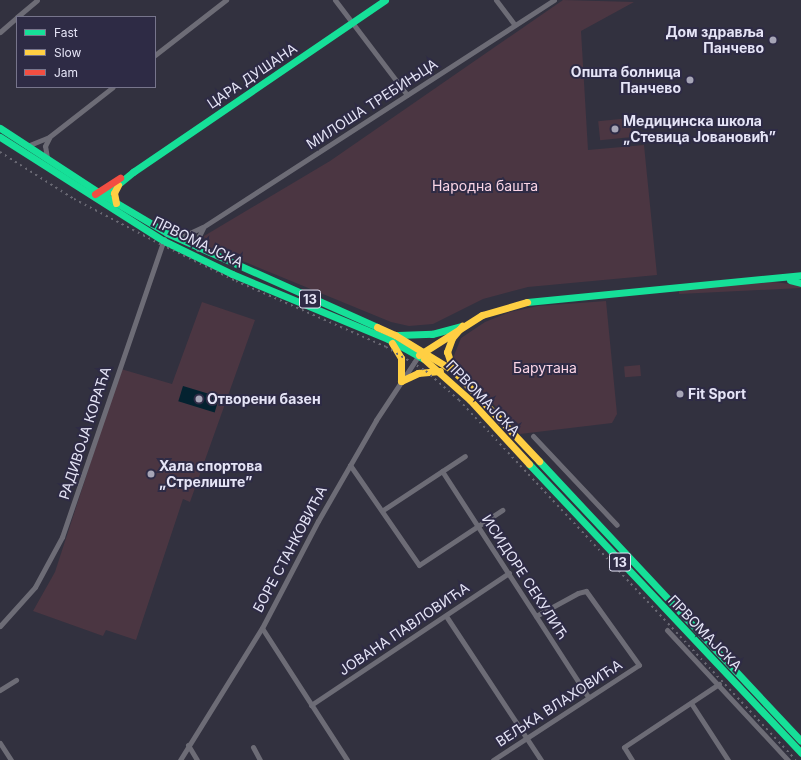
<!DOCTYPE html>
<html>
<head>
<meta charset="utf-8">
<style>
	body { margin:0 }
	#map { position:relative; width:801px; height:760px; overflow:hidden; background:#32313f; font-family:Inter,sans-serif }
	div>[style] { position:absolute }
	.green>* { inset:0; background:#4b3642; transform-origin:0 0 }
	.water>* { inset:0; background:#042230; transform-origin:0 0 }
	.street>* { height:5px; margin:-2.5px; padding:0 2.5px; transform-origin:2.5px; border-radius:2.5px; background:#6d6c76 }
	.fast>* { height:7px; margin:-3.5px; padding:0 3.5px; transform-origin:3.5px; border-radius:3.5px; background:#16e098 }
	.slow>* { height:7px; margin:-3.5px; padding:0 3.5px; transform-origin:3.5px; border-radius:3.5px; background:#ffcf43 }
	.jam>* { height:7px; margin:-3.5px; padding:0 3.5px; transform-origin:3.5px; border-radius:3.5px; background:#f24e42 }
	.rail>* { height:1.5px; margin-top:-0.75px; transform-origin:0; background:repeating-linear-gradient(90deg,#696873 0 2px,transparent 0 6px) }
	.dots>* { width:11px; height:11px; translate:-50% -50%; box-sizing:border-box; border:2px solid #2e2b45; border-radius:50% }
	span { translate:-50% -50%; white-space:nowrap; text-align:center; line-height:1.15; -webkit-text-stroke:4px #2e2b45; paint-order:stroke }
	.shield-label span { padding:1px 3px; background:#2e2b45; border:1px solid; border-radius:3px; -webkit-text-stroke-width:0 }
	.shield-label { font-size:13px; color:#e5e4f6; font-weight:700 }
	.poi-label { font-size:14px; color:#e5e4f6; font-weight:700 }
	.right { translate:-100% -50%; text-align:right }
	.left { translate:0 -50%; text-align:left }
	.street-label { font-size:14px; color:#e5e4f6 }
	.park-label { font-size:14px; color:#fbd5e6 }
	.legend { position:absolute; left:16px; top:16px; width:140px; height:72px; box-sizing:border-box; background:#2e2b45; border:1px solid #77758c; margin:0; padding:5px 7px; list-style:none; font-size:12px; color:#e5e4f6 }
	.legend li { display:flex; align-items:center; gap:8px; height:20px }
	.legend b { width:20px; border:1px solid #77758c }
</style>
</head>
<body>
<div id="map">
	<div class="green">
		<i style="clip-path:polygon(563px 0,634px 2px,581px 31px,588px 150px,644px 145px,657px 275px,528px 287px,483px 299px,433px 324px,409px 326px,391px 322px,206px 246px,204px 236px,330px 161px)"></i>
		<i style="left:630px;top:118px;width:19px;height:32px;rotate:84deg"></i>
		<i style="clip-path:polygon(772px 282px,801px 285px,801px 288px,679px 294px,679px 291px,712px 286px)"></i>
		<i style="clip-path:polygon(606px 301px,617px 414px,612px 423px,520px 434px,453px 358px,461px 338px,485px 322px,510px 312px,538px 306px)"></i>
		<i style="clip-path:polygon(202px 302px,255px 320px,190px 502px,183px 499px,136px 640px,106px 630px,103px 636px,33px 611px,55px 572px,121px 369px,172px 384px)"></i>
		<i style="left:640px;top:365px;width:11px;height:16px;rotate:85deg"></i>
	</div>
	<div class="water">
		<i style="left:183px;top:386px;width:38px;height:16px;rotate:17deg"></i>
	</div>
	<div class="street">
		<i style="left:335px;top:0;width:119px;rotate:52.8deg"></i>
		<i style="left:496px;top:0;width:31px;rotate:53deg"></i>
		<i style="left:17px;top:17px;width:26px;rotate:-40deg"></i>
		<i style="left:0;top:32px;width:23px;rotate:-41deg"></i>
		<i style="left:155px;top:55px;width:90px;rotate:-37.8deg"></i>
		<i style="left:27px;top:146px;width:24px;rotate:-22deg"></i>
		<i style="left:49px;top:137px;width:81px;rotate:-38deg"></i>
		<i style="left:47px;top:158px;width:12px;rotate:-99deg"></i>
		<i style="left:45px;top:146px;width:9px;rotate:-63deg"></i>
		<i style="left:179px;top:238px;width:26px;rotate:-25deg"></i>
		<i style="left:203px;top:227px;width:418px;rotate:-32.9deg"></i>
		<i style="left:198px;top:249px;width:13px;rotate:-86deg"></i>
		<i style="left:199px;top:236px;width:9px;rotate:-63deg"></i>
		<i style="left:533px;top:436px;width:122px;rotate:46.7deg"></i>
		<i style="left:350px;top:465px;width:121px;rotate:55.4deg"></i>
		<i style="left:419px;top:565px;width:100px;rotate:-33.5deg"></i>
		<i style="left:442px;top:471px;width:269px;rotate:57.1deg"></i>
		<i style="left:383px;top:510px;width:98px;rotate:-33.4deg"></i>
		<i style="left:446px;top:616px;width:173px;rotate:56.6deg"></i>
		<i style="left:0;top:626px;width:52px;rotate:-48.1deg"></i>
		<i style="left:35px;top:587px;width:57px;rotate:-61.6deg"></i>
		<i style="left:62px;top:537px;width:315px;rotate:-71.1deg"></i>
		<i style="left:262px;top:628px;width:157px;rotate:57.2deg"></i>
		<i style="left:667px;top:630px;width:178px;rotate:47.1deg"></i>
		<i style="left:0;top:690px;width:19px;rotate:-32deg"></i>
		<i style="left:691px;top:703px;width:68px;rotate:57deg"></i>
		<i style="left:311px;top:705px;width:238px;rotate:-33.7deg"></i>
		<i style="left:0;top:743px;width:20px;rotate:57deg"></i>
		<i style="left:188px;top:745px;width:17px;rotate:59deg"></i>
		<i style="left:253px;top:747px;width:15px;rotate:62deg"></i>
		<i style="left:180px;top:760px;width:155px;rotate:-58.2deg"></i>
		<i style="left:262px;top:628px;width:121px;rotate:-62.4deg"></i>
		<i style="left:318px;top:521px;width:116px;rotate:-60.1deg"></i>
		<i style="left:376px;top:420px;width:78px;rotate:-56.5deg"></i>
		<i style="left:493px;top:760px;width:174px;rotate:-33.1deg"></i>
		<i style="left:639px;top:665px;width:91px;rotate:-125.6deg"></i>
		<i style="left:586px;top:591px;width:8px;rotate:166deg"></i>
		<i style="left:578px;top:593px;width:48px;rotate:151.3deg"></i>
		<i style="left:632px;top:760px;width:15px;rotate:-122deg"></i>
		<i style="left:624px;top:747px;width:114px;rotate:-33.6deg"></i>
	</div>
	<div class="fast">
		<i style="left:0;top:128px;width:117px;rotate:33.1deg"></i>
		<i style="left:98px;top:192px;width:80px;rotate:30.7deg"></i>
		<i style="left:167px;top:233px;width:230px;rotate:24.1deg"></i>
		<i style="left:0;top:137px;width:194px;rotate:32.4deg"></i>
		<i style="left:164px;top:241px;width:76px;rotate:25.9deg"></i>
		<i style="left:232px;top:274px;width:169px;rotate:22.6deg"></i>
		<i style="left:388px;top:339px;width:41px;rotate:29.1deg"></i>
		<i style="left:100px;top:199px;width:43px;rotate:-39.3deg"></i>
		<i style="left:133px;top:172px;width:305px;rotate:-34.3deg"></i>
		<i style="left:790px;top:280px;width:11px;rotate:15deg"></i>
		<i style="left:527px;top:302px;width:275px;rotate:-5.6deg"></i>
		<i style="left:398px;top:335px;width:34px;rotate:-2deg"></i>
		<i style="left:432px;top:334px;width:31px;rotate:-15deg"></i>
		<i style="left:539px;top:461px;width:383px;rotate:46.9deg"></i>
		<i style="left:529px;top:464px;width:397px;rotate:46.7deg"></i>
	</div>
	<div class="slow">
		<i style="left:116px;top:203px;width:10px;rotate:-101deg"></i>
		<i style="left:114px;top:193px;width:9px;rotate:-63deg"></i>
		<i style="left:377px;top:327px;width:20px;rotate:24deg"></i>
		<i style="left:395px;top:335px;width:69px;rotate:31.4deg"></i>
		<i style="left:454px;top:371px;width:124px;rotate:46.6deg"></i>
		<i style="left:392px;top:343px;width:17px;rotate:59deg"></i>
		<i style="left:401px;top:358px;width:23px;rotate:90deg"></i>
		<i style="left:401px;top:381px;width:19px;rotate:-25deg"></i>
		<i style="left:418px;top:373px;width:22px;rotate:-5deg"></i>
		<i style="left:419px;top:355px;width:75px;rotate:-32.4deg"></i>
		<i style="left:482px;top:315px;width:47px;rotate:-16.1deg"></i>
		<i style="left:424px;top:359px;width:62px;rotate:41.7deg"></i>
		<i style="left:470px;top:400px;width:87px;rotate:47.3deg"></i>
		<i style="left:453px;top:370px;width:19px;rotate:-108deg"></i>
		<i style="left:447px;top:352px;width:15px;rotate:-70deg"></i>
		<i style="left:452px;top:338px;width:16px;rotate:-50deg"></i>
	</div>
	<div class="jam">
		<i style="left:95px;top:194px;width:30px;rotate:-33deg"></i>
	</div>
	<div class="rail">
		<i style="left:0;top:152px;width:88px;rotate:32.4deg"></i>
		<i style="left:74px;top:199px;width:99px;rotate:27.6deg"></i>
		<i style="left:162px;top:245px;width:82px;rotate:25.9deg"></i>
		<i style="left:236px;top:281px;width:164px;rotate:23.7deg"></i>
		<i style="left:386px;top:347px;width:47px;rotate:31deg"></i>
		<i style="left:426px;top:371px;width:44px;rotate:41.3deg"></i>
		<i style="left:459px;top:400px;width:493px;rotate:46.9deg"></i>
	</div>
	<div class="dots">
		<i style="left:773px;top:40px;background:#a6a5b6"></i>
		<i style="left:690px;top:80px;background:#a6a5b6"></i>
		<i style="left:615px;top:129px;background:#a6a5b6"></i>
		<i style="left:680px;top:394px;background:#a6a5b6"></i>
		<i style="left:199px;top:399px;background:#a6a5b6"></i>
		<i style="left:151px;top:474px;background:#a6a5b6"></i>
	</div>
	<div class="shield-label">
		<span style="left:310px;top:299px">13</span>
		<span style="left:620px;top:562px">13</span>
	</div>
	<div class="poi-label">
		<span class="right" style="left:764px;top:40px">Дом здравља<br>Панчево</span>
		<span class="right" style="left:681px;top:80px">Општа болница<br>Панчево</span>
		<span class="left" style="left:623px;top:129px">Медицинска школа<br>„Стевица Јовановић”</span>
		<span class="left" style="left:688px;top:394px">Fit Sport</span>
		<span class="left" style="left:207px;top:399px">Отворени базен</span>
		<span class="left" style="left:159px;top:474px">Хала спортова<br>„Стрелиште”</span>
	</div>
	<div class="street-label">
		<span style="left:252px;top:76px;rotate:-34deg">ЦАРА ДУШАНА</span>
		<span style="left:372px;top:104px;rotate:-33deg">МИЛОША ТРЕБИЊЦА</span>
		<span style="left:198px;top:242px;rotate:26deg">ПРВОМАЈСКА</span>
		<span style="left:483px;top:398px;rotate:46deg">ПРВОМАЈСКА</span>
		<span style="left:85px;top:433px;rotate:-72deg">РАДИВОЈА КОРАЋА</span>
		<span style="left:290px;top:549px;rotate:-62deg">БОРЕ СТАНКОВИЋА</span>
		<span style="left:525px;top:577px;rotate:57deg">ИСИДОРЕ СЕКУЛИЋ</span>
		<span style="left:404px;top:629px;rotate:-34deg">ЈОВАНА ПАВЛОВИЋА</span>
		<span style="left:705px;top:633px;rotate:46deg">ПРВОМАЈСКА</span>
		<span style="left:559px;top:703px;rotate:-33deg">ВЕЉКА ВЛАХОВИЋА</span>
	</div>
	<div class="park-label">
		<span style="left:485px;top:186px">Народна башта</span>
		<span style="left:545px;top:368px">Барутана</span>
	</div>
	<ul class="legend">
	<li><b style="height:5px;background:#16e098"></b>Fast</li>
	<li><b style="height:5px;background:#ffcf43"></b>Slow</li>
	<li><b style="height:5px;background:#f24e42"></b>Jam</li>
	</ul>
</div>
</body>
</html>
